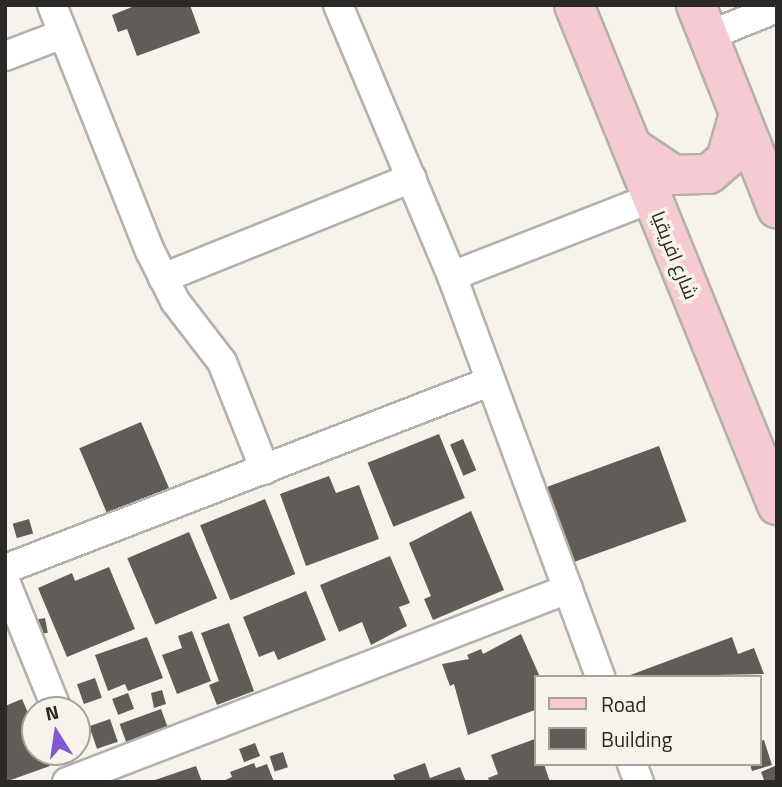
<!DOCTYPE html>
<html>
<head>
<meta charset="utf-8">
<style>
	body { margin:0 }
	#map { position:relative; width:782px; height:787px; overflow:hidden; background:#f7f2eb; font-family:"Titillium Web",Cairo,sans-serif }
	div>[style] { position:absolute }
	.building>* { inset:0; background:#625c58; transform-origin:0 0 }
	.roads { filter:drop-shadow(2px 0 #b4b0aa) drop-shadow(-2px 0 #b4b0aa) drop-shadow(0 2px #b4b0aa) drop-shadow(0 -2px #b4b0aa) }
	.street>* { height:28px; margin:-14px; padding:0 14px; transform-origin:14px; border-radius:14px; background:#fff }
	.secondary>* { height:38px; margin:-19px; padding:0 19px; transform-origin:19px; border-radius:19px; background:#f5cad3 }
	span { translate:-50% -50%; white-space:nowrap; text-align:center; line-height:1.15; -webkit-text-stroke:7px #f7f2eb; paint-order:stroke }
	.street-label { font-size:19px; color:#2a2926 }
	.frame { position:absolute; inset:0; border:7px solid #2a2926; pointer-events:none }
	.legend { position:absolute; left:534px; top:675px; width:228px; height:91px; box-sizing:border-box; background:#f7f2eb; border:2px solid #a5a29c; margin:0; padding:9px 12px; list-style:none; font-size:21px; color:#2a2926 }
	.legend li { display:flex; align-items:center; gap:14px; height:35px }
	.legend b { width:35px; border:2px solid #a5a29c }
	.north { position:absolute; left:21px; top:696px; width:70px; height:70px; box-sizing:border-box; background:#f7f2eb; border:2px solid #a5a29c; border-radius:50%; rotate:348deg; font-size:19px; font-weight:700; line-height:28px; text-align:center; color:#2a2926 }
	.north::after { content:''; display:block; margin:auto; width:24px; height:32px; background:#8358d1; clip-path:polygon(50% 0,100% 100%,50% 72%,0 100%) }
</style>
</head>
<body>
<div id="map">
	<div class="building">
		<i style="clip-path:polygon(137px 5px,190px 5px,200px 33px,137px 56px,127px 29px,118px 32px,112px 15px)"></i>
		<i style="left:141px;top:422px;width:79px;height:67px;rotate:67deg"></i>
		<i style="left:439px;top:434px;width:69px;height:77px;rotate:68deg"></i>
		<i style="left:463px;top:439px;width:34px;height:14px;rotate:67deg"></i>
		<i style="left:659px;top:446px;width:80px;height:121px;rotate:70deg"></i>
		<i style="clip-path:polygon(329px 476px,336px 493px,359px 485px,379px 539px,306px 566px,280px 494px)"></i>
		<i style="left:265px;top:499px;width:81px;height:70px;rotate:68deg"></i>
		<i style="clip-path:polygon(471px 511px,504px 590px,433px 620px,424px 599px,431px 596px,409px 543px)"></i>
		<i style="left:29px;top:519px;width:15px;height:17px;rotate:74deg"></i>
		<i style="left:189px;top:532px;width:72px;height:67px;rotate:67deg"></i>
		<i style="clip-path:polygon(390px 556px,410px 603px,399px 607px,407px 626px,371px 645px,362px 622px,339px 632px,320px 585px)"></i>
		<i style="clip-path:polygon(109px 567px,135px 629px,67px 657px,38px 588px,72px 573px,75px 581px)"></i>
		<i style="clip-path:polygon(306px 591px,326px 640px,278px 660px,274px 651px,259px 657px,243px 617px)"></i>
		<i style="left:45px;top:618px;width:15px;height:11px;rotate:79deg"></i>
		<i style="clip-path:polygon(229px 623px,254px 691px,217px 705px,209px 685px,219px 681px,201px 633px)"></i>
		<i style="clip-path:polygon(192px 631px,211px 681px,177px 694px,162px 655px,182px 648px,178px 636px)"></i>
		<i style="clip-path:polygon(521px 634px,540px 677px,535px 677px,535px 710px,468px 735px,454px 684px,450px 686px,442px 664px,469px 659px,467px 655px,481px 649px,483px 654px)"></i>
		<i style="clip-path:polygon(147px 637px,163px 678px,128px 691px,125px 684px,108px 691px,95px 655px)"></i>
		<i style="clip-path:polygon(732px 637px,738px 654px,754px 648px,764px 674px,625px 677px)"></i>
		<i style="left:95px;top:678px;width:21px;height:19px;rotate:71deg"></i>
		<i style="clip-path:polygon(162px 690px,166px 704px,154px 708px,151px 693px)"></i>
		<i style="left:128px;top:693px;width:17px;height:17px;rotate:69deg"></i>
		<i style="clip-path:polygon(22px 699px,35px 729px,35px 752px,44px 752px,50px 766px,5px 782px,5px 706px)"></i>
		<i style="left:161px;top:709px;width:23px;height:44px;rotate:70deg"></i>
		<i style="left:110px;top:719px;width:24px;height:22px;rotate:71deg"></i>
		<i style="clip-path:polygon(535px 739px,535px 764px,544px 764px,550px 782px,490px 782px,488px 778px,498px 774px,491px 755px)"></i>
		<i style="clip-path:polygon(764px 740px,772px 765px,752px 771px,750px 764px,759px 764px,759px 741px)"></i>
		<i style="left:255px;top:743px;width:14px;height:17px;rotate:69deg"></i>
		<i style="left:283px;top:752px;width:16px;height:14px;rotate:72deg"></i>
		<i style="clip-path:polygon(254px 763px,256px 768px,267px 764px,274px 782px,221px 782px,232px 777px,230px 772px)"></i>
		<i style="clip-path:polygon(425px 763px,430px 778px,460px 767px,466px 782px,396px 782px,393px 775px)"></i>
		<i style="clip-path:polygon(777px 765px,777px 782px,759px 782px,764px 780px,761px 772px)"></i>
		<i style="clip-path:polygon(196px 766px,202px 782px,152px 782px,152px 781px)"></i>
	</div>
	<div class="roads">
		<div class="street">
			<i style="left:52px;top:5px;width:265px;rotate:68.3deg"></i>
			<i style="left:150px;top:251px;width:56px;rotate:63.4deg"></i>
			<i style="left:175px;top:301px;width:77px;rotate:52.4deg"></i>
			<i style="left:222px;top:362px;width:116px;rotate:68.3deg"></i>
			<i style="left:338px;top:5px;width:294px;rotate:67.2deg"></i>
			<i style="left:452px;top:276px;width:427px;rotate:69.7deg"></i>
			<i style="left:708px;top:36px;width:74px;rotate:-22.1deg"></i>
			<i style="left:5px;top:56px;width:62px;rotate:-20.8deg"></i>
			<i style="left:452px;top:276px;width:215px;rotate:-21.3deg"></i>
			<i style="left:163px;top:278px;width:268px;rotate:-21.9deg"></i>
			<i style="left:5px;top:569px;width:519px;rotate:-21.12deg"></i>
			<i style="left:5px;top:581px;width:139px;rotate:68deg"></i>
			<i style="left:632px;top:764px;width:19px;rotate:69deg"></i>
			<i style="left:67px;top:782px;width:537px;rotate:-21.07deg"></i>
		</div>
		<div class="secondary">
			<i style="left:574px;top:5px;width:540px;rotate:67.9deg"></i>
			<i style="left:696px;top:5px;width:219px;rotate:68.3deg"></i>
			<i style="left:632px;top:147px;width:50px;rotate:33.7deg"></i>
			<i style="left:674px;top:175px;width:35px;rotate:-2deg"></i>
			<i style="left:709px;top:174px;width:23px;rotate:-41deg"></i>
			<i style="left:726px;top:159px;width:47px;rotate:-73.9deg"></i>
		</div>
	</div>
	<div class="street-label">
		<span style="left:675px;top:255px;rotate:68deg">شارع افريقيا</span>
	</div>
	<div class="frame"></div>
	<ul class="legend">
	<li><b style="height:9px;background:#f5cad3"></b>Road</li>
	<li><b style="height:19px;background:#625c58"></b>Building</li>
	</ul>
	<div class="north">N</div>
</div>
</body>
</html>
